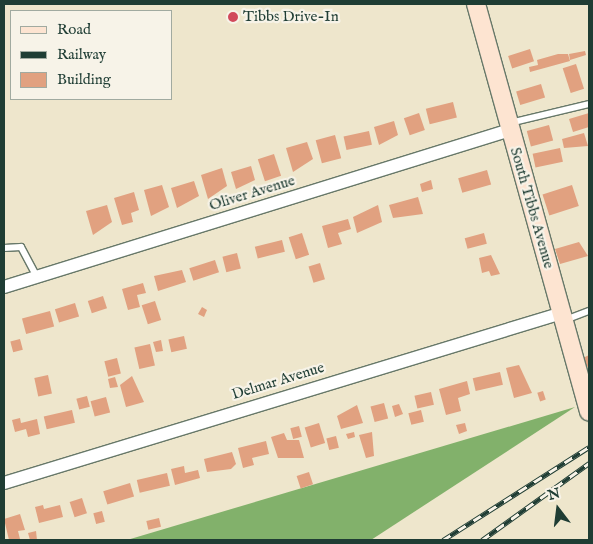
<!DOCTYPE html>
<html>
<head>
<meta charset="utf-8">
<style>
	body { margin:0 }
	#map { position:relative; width:593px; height:544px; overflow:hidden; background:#eee6cc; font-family:"IM FELL English",serif }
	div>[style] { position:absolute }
	.forest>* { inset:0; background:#82b16b }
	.building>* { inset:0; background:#e1a180; transform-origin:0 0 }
	.roads { filter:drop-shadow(1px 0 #677869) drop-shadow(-1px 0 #677869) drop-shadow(0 1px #677869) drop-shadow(0 -1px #677869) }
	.lane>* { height:6px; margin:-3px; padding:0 3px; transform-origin:3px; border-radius:3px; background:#fff }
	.street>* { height:12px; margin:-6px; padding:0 6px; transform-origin:6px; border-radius:6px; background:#fff }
	.secondary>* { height:18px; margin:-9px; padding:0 9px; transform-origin:9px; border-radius:9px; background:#fde4d1 }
	.rail>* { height:5px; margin-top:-2.5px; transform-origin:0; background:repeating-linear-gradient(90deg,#f7f3e8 0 9px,#1f3d34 0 18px); box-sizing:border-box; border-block:1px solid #1f3d34 }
	.dots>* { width:14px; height:14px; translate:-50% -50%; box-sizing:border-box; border:2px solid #f7f3e8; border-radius:50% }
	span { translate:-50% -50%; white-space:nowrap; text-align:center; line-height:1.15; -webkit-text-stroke:4.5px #f7f3e8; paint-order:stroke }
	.poi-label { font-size:15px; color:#1f3d34 }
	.left { translate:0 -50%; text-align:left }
	.street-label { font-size:15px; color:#1f3d34 }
	.frame { position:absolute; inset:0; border:5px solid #1f3d34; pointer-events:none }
	.legend { position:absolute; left:10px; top:10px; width:162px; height:90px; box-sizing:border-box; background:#f7f3e8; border:1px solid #a1aaa0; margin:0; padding:6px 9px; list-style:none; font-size:15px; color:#1f3d34 }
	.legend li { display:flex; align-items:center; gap:10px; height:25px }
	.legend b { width:25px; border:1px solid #a1aaa0 }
	.north { position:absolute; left:533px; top:484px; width:50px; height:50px; -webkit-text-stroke:4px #f7f3e8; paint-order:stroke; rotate:345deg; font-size:14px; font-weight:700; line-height:20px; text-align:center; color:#1f3d34 }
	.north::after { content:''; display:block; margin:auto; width:18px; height:22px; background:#1f3d34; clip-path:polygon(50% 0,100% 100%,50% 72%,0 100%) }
</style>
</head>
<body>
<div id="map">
	<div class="forest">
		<i style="clip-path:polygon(575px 407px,371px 540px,127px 540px)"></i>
	</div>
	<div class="building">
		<i style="left:530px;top:49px;width:13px;height:23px;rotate:72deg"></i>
		<i style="clip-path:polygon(585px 51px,586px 55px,570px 60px,569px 54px)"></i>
		<i style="clip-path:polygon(558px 54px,568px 54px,570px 61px,530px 72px,529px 67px,538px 65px,537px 60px)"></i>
		<i style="left:576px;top:64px;width:26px;height:14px;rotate:72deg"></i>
		<i style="left:541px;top:84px;width:14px;height:26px;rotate:73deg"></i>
		<i style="left:453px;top:102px;width:16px;height:28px;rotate:76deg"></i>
		<i style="left:419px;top:113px;width:18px;height:16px;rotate:71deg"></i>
		<i style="clip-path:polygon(589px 113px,589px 127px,573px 132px,569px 119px)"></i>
		<i style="clip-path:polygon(394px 121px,398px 135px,379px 145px,374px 127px)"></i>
		<i style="left:549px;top:125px;width:16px;height:23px;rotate:75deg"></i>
		<i style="left:369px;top:131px;width:14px;height:26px;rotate:78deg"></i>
		<i style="clip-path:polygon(584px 133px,588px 146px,564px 148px,562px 139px)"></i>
		<i style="left:335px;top:135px;width:24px;height:20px;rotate:75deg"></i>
		<i style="clip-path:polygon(307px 142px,313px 159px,293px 172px,286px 148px)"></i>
		<i style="left:560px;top:148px;width:14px;height:28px;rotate:78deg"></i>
		<i style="left:274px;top:154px;width:23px;height:17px;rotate:72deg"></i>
		<i style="clip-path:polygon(251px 166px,255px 180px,236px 189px,231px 172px)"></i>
		<i style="clip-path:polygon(222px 168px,227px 186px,208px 199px,201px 175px)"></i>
		<i style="left:487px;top:170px;width:15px;height:30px;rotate:74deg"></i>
		<i style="clip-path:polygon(431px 180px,433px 189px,422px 192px,420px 184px)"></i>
		<i style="clip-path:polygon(194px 181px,199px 196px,177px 208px,171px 188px)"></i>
		<i style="clip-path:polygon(162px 185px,169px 207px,151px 216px,144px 190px)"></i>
		<i style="left:572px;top:185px;width:22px;height:31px;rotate:72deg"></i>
		<i style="clip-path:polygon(134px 192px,139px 210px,131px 213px,133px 222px,122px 225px,114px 198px)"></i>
		<i style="clip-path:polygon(418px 197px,423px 214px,393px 218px,389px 205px)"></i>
		<i style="clip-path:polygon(107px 205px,112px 222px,93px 235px,86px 211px)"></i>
		<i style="clip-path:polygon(378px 205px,382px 222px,357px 233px,353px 217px)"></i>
		<i style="clip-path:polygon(348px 219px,351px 229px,338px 233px,342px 244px,328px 248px,322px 226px)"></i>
		<i style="left:302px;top:233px;width:23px;height:14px;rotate:72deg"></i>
		<i style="left:484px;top:233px;width:11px;height:20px;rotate:75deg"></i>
		<i style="left:282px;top:240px;width:12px;height:28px;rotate:76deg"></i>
		<i style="clip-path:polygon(579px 242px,588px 256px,560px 264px,555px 249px)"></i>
		<i style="left:237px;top:253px;width:16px;height:15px;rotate:76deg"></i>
		<i style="clip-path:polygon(491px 255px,500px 274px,491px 276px,489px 271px,482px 273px,479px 258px)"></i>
		<i style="left:215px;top:260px;width:13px;height:27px;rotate:72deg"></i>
		<i style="left:320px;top:263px;width:17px;height:12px;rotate:73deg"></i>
		<i style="clip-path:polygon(182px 270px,186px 282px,158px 291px,154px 276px)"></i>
		<i style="clip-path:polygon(143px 283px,146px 293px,137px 295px,140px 307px,128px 310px,122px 289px)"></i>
		<i style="left:103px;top:296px;width:13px;height:16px;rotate:72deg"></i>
		<i style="left:155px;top:301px;width:20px;height:14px;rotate:72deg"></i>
		<i style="left:75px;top:303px;width:14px;height:21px;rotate:73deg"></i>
		<i style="clip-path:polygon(202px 307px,207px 310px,204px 317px,198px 314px)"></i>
		<i style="left:50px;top:311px;width:16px;height:29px;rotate:75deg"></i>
		<i style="left:184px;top:336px;width:13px;height:16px;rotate:77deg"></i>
		<i style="left:20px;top:339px;width:11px;height:10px;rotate:75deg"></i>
		<i style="clip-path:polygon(161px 340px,163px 351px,156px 352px,153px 342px)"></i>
		<i style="left:150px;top:344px;width:22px;height:16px;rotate:77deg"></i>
		<i style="clip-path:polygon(589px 355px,589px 370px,583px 358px)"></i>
		<i style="left:117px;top:358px;width:16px;height:13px;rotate:76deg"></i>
		<i style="clip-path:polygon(519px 365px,532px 393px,514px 398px,506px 368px)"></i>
		<i style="left:500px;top:372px;width:13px;height:28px;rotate:77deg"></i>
		<i style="left:48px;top:375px;width:19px;height:14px;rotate:78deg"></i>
		<i style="clip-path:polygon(132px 376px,144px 402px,126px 407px,120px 385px)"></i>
		<i style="clip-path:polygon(115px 377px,118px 387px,110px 388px,108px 379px)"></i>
		<i style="clip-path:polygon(467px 381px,470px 394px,458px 398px,461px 411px,446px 415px,439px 389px)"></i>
		<i style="left:543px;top:391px;width:9px;height:6px;rotate:72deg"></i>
		<i style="left:431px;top:392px;width:13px;height:17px;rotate:77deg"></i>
		<i style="left:87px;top:396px;width:11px;height:11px;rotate:75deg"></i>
		<i style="left:106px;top:397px;width:16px;height:16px;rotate:75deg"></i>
		<i style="left:384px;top:403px;width:16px;height:14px;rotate:75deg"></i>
		<i style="clip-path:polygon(399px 404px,403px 414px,395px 417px,392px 406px)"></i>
		<i style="clip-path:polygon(357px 405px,363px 423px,341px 429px,337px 416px)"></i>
		<i style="left:72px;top:410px;width:13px;height:29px;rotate:77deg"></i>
		<i style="left:421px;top:410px;width:12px;height:13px;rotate:76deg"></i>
		<i style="clip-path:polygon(20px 418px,21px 423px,37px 419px,40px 434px,28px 437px,26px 429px,15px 432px,12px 420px)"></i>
		<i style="left:319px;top:423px;width:21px;height:15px;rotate:73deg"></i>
		<i style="clip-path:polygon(465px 423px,467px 431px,459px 434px,456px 425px)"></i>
		<i style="left:299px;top:426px;width:11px;height:9px;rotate:75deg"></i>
		<i style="clip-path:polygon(354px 432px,355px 437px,348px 439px,346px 434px)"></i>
		<i style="clip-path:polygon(372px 432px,374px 456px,366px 458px,359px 435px)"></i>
		<i style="clip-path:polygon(284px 433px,287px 440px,299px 440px,304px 458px,278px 458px,271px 437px)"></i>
		<i style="left:336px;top:436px;width:12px;height:10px;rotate:76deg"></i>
		<i style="clip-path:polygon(266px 441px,269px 454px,252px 458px,254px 465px,243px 468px,238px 448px)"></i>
		<i style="clip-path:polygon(232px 452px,236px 464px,231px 469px,207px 472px,204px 459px)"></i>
		<i style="clip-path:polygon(184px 466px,185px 473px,198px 470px,200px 478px,175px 485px,171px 469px)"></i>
		<i style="left:309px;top:472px;width:13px;height:13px;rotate:72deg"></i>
		<i style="left:167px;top:473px;width:13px;height:31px;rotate:77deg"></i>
		<i style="left:130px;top:483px;width:14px;height:28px;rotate:73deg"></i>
		<i style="left:82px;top:498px;width:16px;height:13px;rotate:72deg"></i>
		<i style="clip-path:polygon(43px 505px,44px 509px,60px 505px,63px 517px,39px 523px,35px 507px)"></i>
		<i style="left:102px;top:511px;width:11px;height:9px;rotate:75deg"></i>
		<i style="clip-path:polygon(20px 514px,25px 530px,18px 531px,20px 539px,9px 540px,4px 519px)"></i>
		<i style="left:159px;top:518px;width:9px;height:13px;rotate:77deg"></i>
		<i style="clip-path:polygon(36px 531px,37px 540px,30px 540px,28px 533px)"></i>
	</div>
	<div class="roads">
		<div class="lane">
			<i style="left:510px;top:123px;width:81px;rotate:-13.5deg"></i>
			<i style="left:4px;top:248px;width:17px;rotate:-3deg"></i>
			<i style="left:21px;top:247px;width:34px;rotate:62deg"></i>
			<i style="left:565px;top:320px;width:26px;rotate:-21deg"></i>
		</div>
		<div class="street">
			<i style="left:4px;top:287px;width:530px;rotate:-17.24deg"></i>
			<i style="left:4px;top:483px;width:583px;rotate:-16.94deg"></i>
		</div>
		<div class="secondary">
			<i style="left:476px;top:4px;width:423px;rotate:74.5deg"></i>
		</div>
	</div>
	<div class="rail">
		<i style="left:443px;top:540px;width:173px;rotate:-32.5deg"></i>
		<i style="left:482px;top:540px;width:132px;rotate:-35.7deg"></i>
	</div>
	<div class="dots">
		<i style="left:233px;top:17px;background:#d1495b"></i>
	</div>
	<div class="poi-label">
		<span class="left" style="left:243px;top:17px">Tibbs Drive-In</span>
	</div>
	<div class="street-label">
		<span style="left:252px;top:193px;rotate:-17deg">Oliver Avenue</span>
		<span style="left:532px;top:208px;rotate:74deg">South Tibbs Avenue</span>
		<span style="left:278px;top:381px;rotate:-17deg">Delmar Avenue</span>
	</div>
	<div class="frame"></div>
	<ul class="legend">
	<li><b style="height:6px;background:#fde4d1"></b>Road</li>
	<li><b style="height:6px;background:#1f3d34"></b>Railway</li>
	<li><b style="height:14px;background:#e1a180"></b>Building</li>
	</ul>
	<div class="north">N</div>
</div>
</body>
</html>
